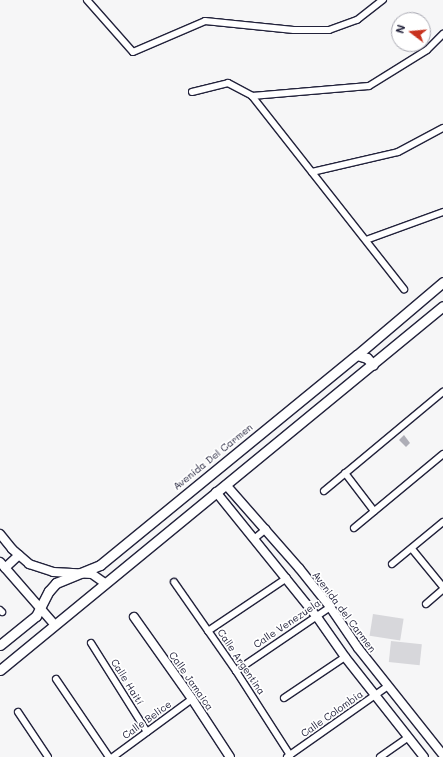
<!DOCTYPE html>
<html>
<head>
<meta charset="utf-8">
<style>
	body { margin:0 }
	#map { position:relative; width:443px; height:757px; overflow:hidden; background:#f6f6f7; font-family:Mali,sans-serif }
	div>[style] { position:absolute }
	.green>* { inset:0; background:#d7d7db; transform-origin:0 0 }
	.water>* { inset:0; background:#aeaeb7 }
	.roads { filter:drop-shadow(1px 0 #22223b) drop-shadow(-1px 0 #22223b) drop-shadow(0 1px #22223b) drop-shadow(0 -1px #22223b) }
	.minor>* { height:6px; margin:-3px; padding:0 3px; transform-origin:3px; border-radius:3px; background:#fff }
	.tertiary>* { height:8px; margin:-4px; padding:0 4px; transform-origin:4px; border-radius:4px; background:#fff }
	.secondary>* { height:9px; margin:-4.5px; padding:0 4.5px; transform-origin:4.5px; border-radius:4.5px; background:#fff }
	span { translate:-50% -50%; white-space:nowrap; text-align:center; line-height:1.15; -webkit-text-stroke:3.5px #fff; paint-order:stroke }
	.street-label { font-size:10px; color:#22223b }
	.north { position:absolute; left:391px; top:12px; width:40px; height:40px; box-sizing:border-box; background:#fff; border:1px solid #a7a7b1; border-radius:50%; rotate:286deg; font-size:11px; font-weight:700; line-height:16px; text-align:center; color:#22223b }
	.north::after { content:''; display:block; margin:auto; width:14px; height:18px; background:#c8321e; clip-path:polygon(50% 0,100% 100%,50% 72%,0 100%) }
</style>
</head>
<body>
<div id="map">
	<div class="green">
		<i style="left:373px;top:614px;width:31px;height:22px;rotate:9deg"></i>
		<i style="left:391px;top:641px;width:31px;height:21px;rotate:6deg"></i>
	</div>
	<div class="water">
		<i style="clip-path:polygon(404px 435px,410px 443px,406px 447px,399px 440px)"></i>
	</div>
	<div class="roads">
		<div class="minor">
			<i style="left:87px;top:0;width:69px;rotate:48.5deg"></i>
			<i style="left:133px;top:52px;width:78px;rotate:-23.3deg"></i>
			<i style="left:205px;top:21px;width:89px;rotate:5.8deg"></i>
			<i style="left:294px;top:30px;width:35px"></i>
			<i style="left:329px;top:30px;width:30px;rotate:-20deg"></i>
			<i style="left:357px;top:20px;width:33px;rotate:-38deg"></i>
			<i style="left:192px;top:92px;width:37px;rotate:-14deg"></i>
			<i style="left:228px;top:83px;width:27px;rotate:28deg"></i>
			<i style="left:252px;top:96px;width:117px;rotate:-4.9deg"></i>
			<i style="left:369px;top:86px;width:68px;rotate:-31.8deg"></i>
			<i style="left:427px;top:50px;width:23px;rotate:-45deg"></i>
			<i style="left:252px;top:96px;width:246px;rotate:51.8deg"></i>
			<i style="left:312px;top:172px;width:88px;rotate:-13.1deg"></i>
			<i style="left:398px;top:152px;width:51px;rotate:-28.1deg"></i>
			<i style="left:366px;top:240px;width:82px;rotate:-20deg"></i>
			<i style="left:345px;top:473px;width:48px;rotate:52.7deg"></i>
			<i style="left:324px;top:491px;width:155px;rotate:-39.8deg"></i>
			<i style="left:354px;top:528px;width:116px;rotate:-39.7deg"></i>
			<i style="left:254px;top:539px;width:16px;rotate:-40deg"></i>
			<i style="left:412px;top:549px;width:49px;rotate:50.8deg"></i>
			<i style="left:392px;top:564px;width:66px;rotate:-39.5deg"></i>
			<i style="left:174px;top:582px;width:108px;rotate:55.1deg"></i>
			<i style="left:236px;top:671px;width:100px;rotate:57.3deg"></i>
			<i style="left:426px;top:604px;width:23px;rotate:-41deg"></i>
			<i style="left:0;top:610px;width:3px;rotate:45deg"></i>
			<i style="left:208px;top:631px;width:95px;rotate:-33.9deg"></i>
			<i style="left:91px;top:643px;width:105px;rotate:57.8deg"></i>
			<i style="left:236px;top:671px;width:114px;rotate:-34.2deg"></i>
			<i style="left:56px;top:679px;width:94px;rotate:55.8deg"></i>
			<i style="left:284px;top:698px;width:73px;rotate:-33.9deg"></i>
			<i style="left:18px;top:712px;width:54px;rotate:56.3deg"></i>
			<i style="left:113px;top:757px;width:98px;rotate:-36.3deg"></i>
			<i style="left:287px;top:757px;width:123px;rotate:-35.1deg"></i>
			<i style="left:380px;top:757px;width:35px;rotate:-35deg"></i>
		</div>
		<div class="tertiary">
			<i style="left:226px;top:485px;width:111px;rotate:48.7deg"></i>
			<i style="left:299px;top:568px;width:50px;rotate:51.5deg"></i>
			<i style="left:330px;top:607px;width:50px;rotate:55.7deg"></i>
			<i style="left:358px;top:648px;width:137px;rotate:51.5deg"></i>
			<i style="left:216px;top:492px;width:161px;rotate:51.1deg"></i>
			<i style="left:317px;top:617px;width:49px;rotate:55deg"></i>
			<i style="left:345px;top:657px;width:127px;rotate:51.7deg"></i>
			<i style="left:0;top:534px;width:19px;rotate:51deg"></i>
			<i style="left:12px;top:549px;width:23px;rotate:41deg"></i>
			<i style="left:29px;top:564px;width:25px;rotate:18deg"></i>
			<i style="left:53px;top:572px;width:39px;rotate:3deg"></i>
			<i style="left:92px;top:574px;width:16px;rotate:35deg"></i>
			<i style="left:0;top:562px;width:84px;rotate:48.9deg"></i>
			<i style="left:5px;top:568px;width:19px;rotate:-43deg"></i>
			<i style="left:134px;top:617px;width:100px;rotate:54.7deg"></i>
			<i style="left:192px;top:699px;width:69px;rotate:56.8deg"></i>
		</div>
		<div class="secondary">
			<i style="left:357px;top:355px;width:10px;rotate:17deg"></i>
			<i style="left:367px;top:358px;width:9px;rotate:49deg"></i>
			<i style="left:0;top:645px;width:46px;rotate:-38.9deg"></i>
			<i style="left:36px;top:616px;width:28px;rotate:-63deg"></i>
			<i style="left:49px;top:591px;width:11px;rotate:-49deg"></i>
			<i style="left:56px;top:583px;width:48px;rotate:-22.2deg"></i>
			<i style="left:100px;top:565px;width:332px;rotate:-39.3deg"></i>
			<i style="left:357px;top:355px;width:113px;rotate:-40.3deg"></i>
			<i style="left:0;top:670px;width:573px;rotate:-39.41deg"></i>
		</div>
	</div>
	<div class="street-label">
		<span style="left:213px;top:457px;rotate:-39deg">Avenida Del Carmen</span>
		<span style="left:344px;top:612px;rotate:53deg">Avenida del Carmen</span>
		<span style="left:287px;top:624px;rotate:-34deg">Calle Venezuela</span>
		<span style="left:241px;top:662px;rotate:56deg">Calle Argentina</span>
		<span style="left:191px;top:681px;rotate:55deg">Calle Jamaica</span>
		<span style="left:127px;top:682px;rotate:58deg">Calle Haití</span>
		<span style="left:332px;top:714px;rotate:-35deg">Calle Colombia</span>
		<span style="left:147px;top:720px;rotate:-36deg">Calle Belice</span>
	</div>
	<div class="north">N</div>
</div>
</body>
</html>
